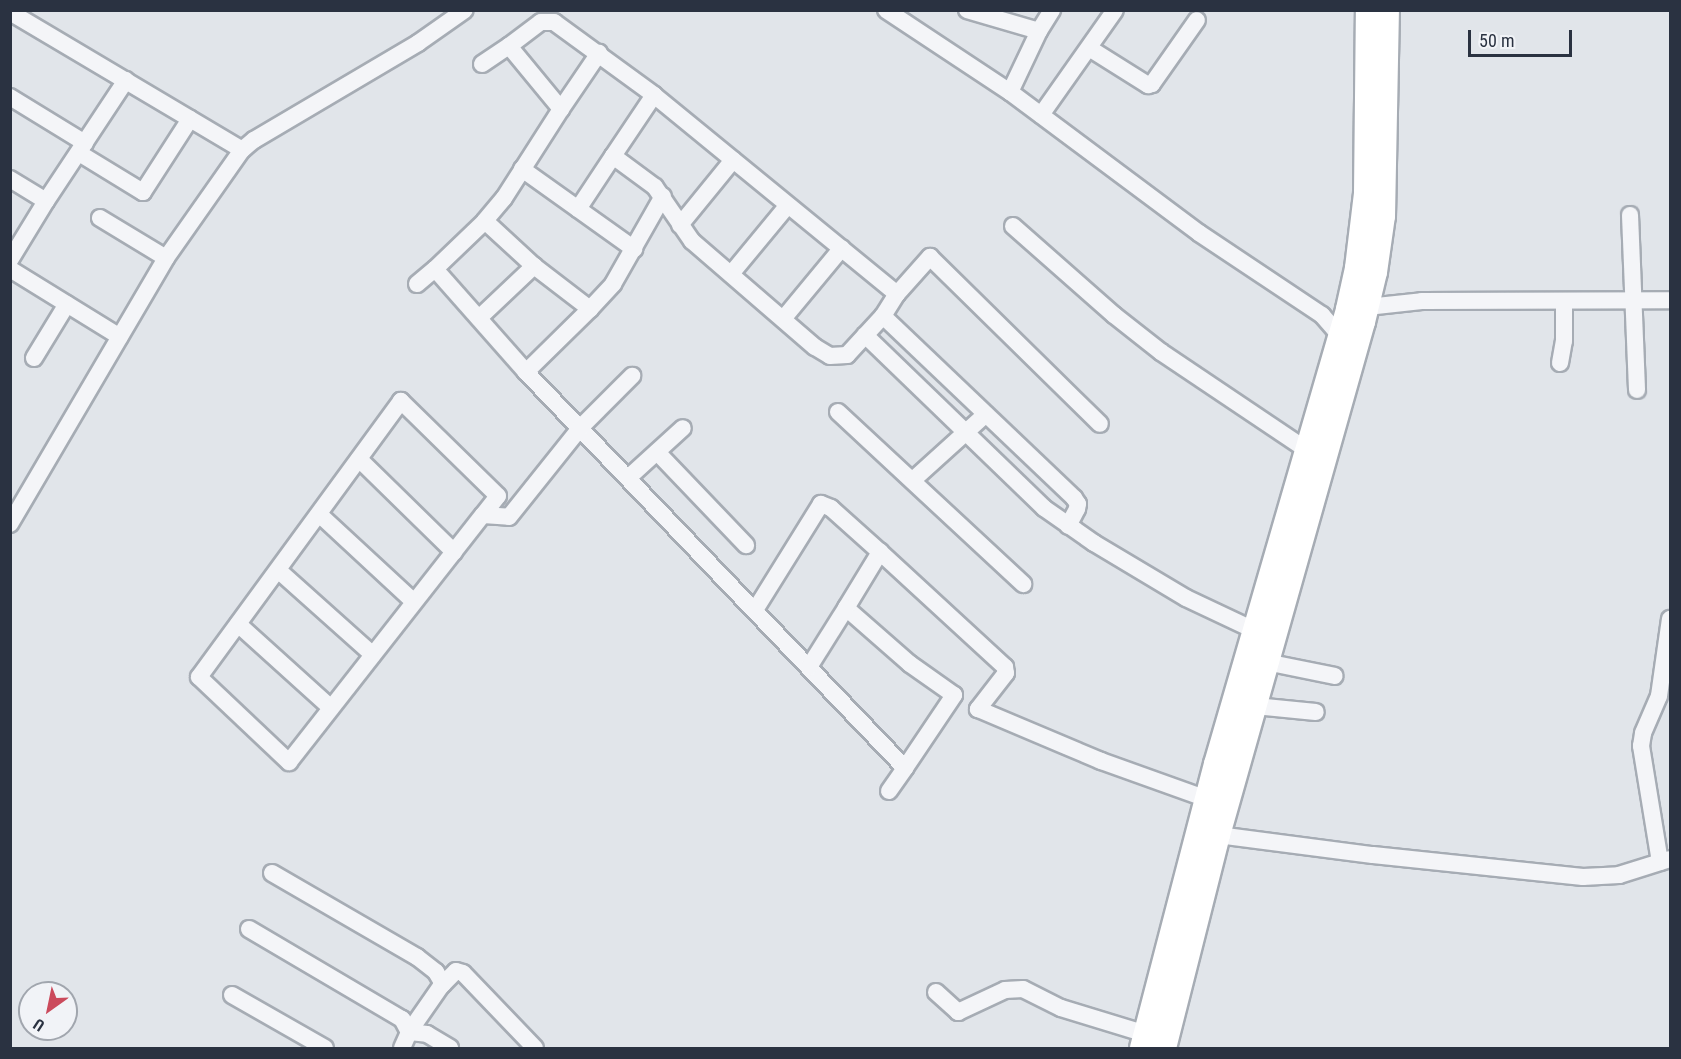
<!DOCTYPE html>
<html>
<head>
<meta charset="utf-8">
<style>
	body { margin:0 }
	#map { position:relative; width:1681px; height:1059px; overflow:hidden; background:#e1e5ea; font-family:"Roboto Condensed",sans-serif }
	div>[style] { position:absolute }
	.roads { filter:drop-shadow(2px 0 #a6acb4) drop-shadow(-2px 0 #a6acb4) drop-shadow(0 2px #a6acb4) drop-shadow(0 -2px #a6acb4) }
	.street>* { height:16px; margin:-8px; padding:0 8px; transform-origin:8px; border-radius:8px; background:#f4f5f8 }
	.secondary>* { height:24px; margin:-12px; padding:0 12px; transform-origin:12px; border-radius:12px; background:#fff }
	span { translate:-50% -50%; white-space:nowrap; text-align:center; line-height:1.15; -webkit-text-stroke:4.5px #f1f3f7; paint-order:stroke }
	.frame { position:absolute; inset:0; border:12px solid #2a3241; pointer-events:none }
	.north { position:absolute; left:18px; top:981px; width:60px; height:60px; box-sizing:border-box; background:#f1f3f7; border:2px solid #a1a6ae; border-radius:50%; rotate:213deg; font-size:16px; font-weight:700; line-height:24px; text-align:center; color:#2a3241 }
	.north::after { content:''; display:block; margin:auto; width:21px; height:27px; background:#cb4a5c; clip-path:polygon(50% 0,100% 100%,50% 72%,0 100%) }
	.scale { position:absolute; left:1468px; top:30px; width:104px; height:27px; box-sizing:border-box; border:3px solid #2a3241; border-top:0; padding-left:8px; font-size:18px; line-height:21px; white-space:nowrap; color:#2a3241; -webkit-text-stroke:4px #f1f3f7; paint-order:stroke }
</style>
</head>
<body>
<div id="map">
	<div class="roads">
		<div class="street">
			<i style="left:886px;top:10px;width:149px;rotate:33.5deg"></i>
			<i style="left:1010px;top:92px;width:236px;rotate:36.7deg"></i>
			<i style="left:1199px;top:233px;width:148px;rotate:33.7deg"></i>
			<i style="left:1322px;top:315px;width:33px;rotate:49deg"></i>
			<i style="left:967px;top:10px;width:75px;rotate:16.3deg"></i>
			<i style="left:1039px;top:31px;width:25px;rotate:-58deg"></i>
			<i style="left:10px;top:12px;width:270px;rotate:30.7deg"></i>
			<i style="left:509px;top:46px;width:40px;rotate:-37deg"></i>
			<i style="left:541px;top:22px;width:13px"></i>
			<i style="left:554px;top:22px;width:124px;rotate:36.1deg"></i>
			<i style="left:654px;top:95px;width:73px;rotate:123.9deg"></i>
			<i style="left:613px;top:156px;width:52px;rotate:36.4deg"></i>
			<i style="left:655px;top:187px;width:65px;rotate:55.6deg"></i>
			<i style="left:692px;top:241px;width:162px;rotate:40.8deg"></i>
			<i style="left:815px;top:347px;width:17px;rotate:31deg"></i>
			<i style="left:830px;top:356px;width:17px;rotate:-3deg"></i>
			<i style="left:847px;top:355px;width:53px;rotate:-47.3deg"></i>
			<i style="left:883px;top:316px;width:26px;rotate:-58deg"></i>
			<i style="left:897px;top:294px;width:314px;rotate:-140.7deg"></i>
			<i style="left:1089px;top:48px;width:70px;rotate:32.1deg"></i>
			<i style="left:1148px;top:85px;width:4px;rotate:-14deg"></i>
			<i style="left:1152px;top:84px;width:78px;rotate:-54.9deg"></i>
			<i style="left:482px;top:64px;width:32px;rotate:-34deg"></i>
			<i style="left:509px;top:46px;width:82px;rotate:50.5deg"></i>
			<i style="left:561px;top:109px;width:106px;rotate:122.6deg"></i>
			<i style="left:504px;top:198px;width:30px;rotate:130deg"></i>
			<i style="left:485px;top:221px;width:69px;rotate:136.2deg"></i>
			<i style="left:435px;top:269px;width:137px;rotate:48.5deg"></i>
			<i style="left:526px;top:372px;width:548px;rotate:46.26deg"></i>
			<i style="left:905px;top:768px;width:88px;rotate:-56.1deg"></i>
			<i style="left:954px;top:695px;width:54px;rotate:-144.8deg"></i>
			<i style="left:910px;top:664px;width:85px;rotate:-138.8deg"></i>
			<i style="left:846px;top:608px;width:66px;rotate:-58.7deg"></i>
			<i style="left:880px;top:552px;width:66px;rotate:-138.1deg"></i>
			<i style="left:831px;top:508px;width:11px;rotate:-158deg"></i>
			<i style="left:821px;top:504px;width:125px;rotate:121.9deg"></i>
			<i style="left:1010px;top:92px;width:68px;rotate:-64.6deg"></i>
			<i style="left:10px;top:97px;width:88px;rotate:31.5deg"></i>
			<i style="left:561px;top:109px;width:68px;rotate:-55.8deg"></i>
			<i style="left:1041px;top:115px;width:128px;rotate:-54.8deg"></i>
			<i style="left:79px;top:153px;width:75px;rotate:31.4deg"></i>
			<i style="left:143px;top:192px;width:87px;rotate:-57.2deg"></i>
			<i style="left:522px;top:169px;width:138px;rotate:35.5deg"></i>
			<i style="left:10px;top:179px;width:42px;rotate:31.4deg"></i>
			<i style="left:578px;top:209px;width:64px;rotate:-56.6deg"></i>
			<i style="left:1630px;top:215px;width:175px;rotate:87.7deg"></i>
			<i style="left:100px;top:218px;width:77px;rotate:31.2deg"></i>
			<i style="left:485px;top:221px;width:67px;rotate:42.6deg"></i>
			<i style="left:534px;top:266px;width:71px;rotate:37.5deg"></i>
			<i style="left:590px;top:309px;width:90px;rotate:135.5deg"></i>
			<i style="left:680px;top:225px;width:84px;rotate:-50.8deg"></i>
			<i style="left:1013px;top:226px;width:135px;rotate:41.4deg"></i>
			<i style="left:1114px;top:315px;width:60px;rotate:38.2deg"></i>
			<i style="left:1161px;top:352px;width:176px;rotate:33.9deg"></i>
			<i style="left:10px;top:260px;width:69px;rotate:-58.6deg"></i>
			<i style="left:46px;top:201px;width:145px;rotate:-56.5deg"></i>
			<i style="left:10px;top:269px;width:129px;rotate:31.7deg"></i>
			<i style="left:731px;top:274px;width:89px;rotate:-50.4deg"></i>
			<i style="left:417px;top:284px;width:23px;rotate:-40deg"></i>
			<i style="left:897px;top:294px;width:50px;rotate:-48.3deg"></i>
			<i style="left:930px;top:257px;width:238px;rotate:44.5deg"></i>
			<i style="left:1358px;top:308px;width:64px;rotate:-6.2deg"></i>
			<i style="left:1422px;top:301px;width:248px;rotate:-0.2deg"></i>
			<i style="left:590px;top:309px;width:34px;rotate:-47deg"></i>
			<i style="left:613px;top:284px;width:101px;rotate:-60.4deg"></i>
			<i style="left:883px;top:316px;width:264px;rotate:43.6deg"></i>
			<i style="left:1074px;top:498px;width:7px;rotate:56deg"></i>
			<i style="left:1078px;top:504px;width:5px;rotate:101deg"></i>
			<i style="left:1077px;top:509px;width:19px;rotate:118deg"></i>
			<i style="left:479px;top:318px;width:76px;rotate:-43.4deg"></i>
			<i style="left:783px;top:319px;width:92px;rotate:-50.3deg"></i>
			<i style="left:865px;top:335px;width:249px;rotate:44deg"></i>
			<i style="left:1044px;top:508px;width:61px;rotate:35deg"></i>
			<i style="left:1094px;top:543px;width:107px;rotate:30.9deg"></i>
			<i style="left:1186px;top:598px;width:75px;rotate:25.2deg"></i>
			<i style="left:34px;top:358px;width:63px;rotate:-58.6deg"></i>
			<i style="left:1560px;top:363px;width:22px;rotate:-80deg"></i>
			<i style="left:1564px;top:341px;width:39px;rotate:-90deg"></i>
			<i style="left:838px;top:412px;width:253px;rotate:42.9deg"></i>
			<i style="left:657px;top:452px;width:129px;rotate:46.3deg"></i>
			<i style="left:359px;top:459px;width:133px;rotate:44.4deg"></i>
			<i style="left:628px;top:478px;width:74px;rotate:-42.3deg"></i>
			<i style="left:913px;top:480px;width:98px;rotate:-42.1deg"></i>
			<i style="left:319px;top:514px;width:129px;rotate:42.8deg"></i>
			<i style="left:483px;top:515px;width:24px;rotate:-52deg"></i>
			<i style="left:498px;top:496px;width:136px;rotate:-135.6deg"></i>
			<i style="left:401px;top:401px;width:342px;rotate:126.2deg"></i>
			<i style="left:199px;top:677px;width:124px;rotate:43.4deg"></i>
			<i style="left:289px;top:762px;width:314px;rotate:-51.9deg"></i>
			<i style="left:483px;top:515px;width:26px;rotate:4deg"></i>
			<i style="left:509px;top:517px;width:114px;rotate:-51.4deg"></i>
			<i style="left:580px;top:428px;width:74px;rotate:-45deg"></i>
			<i style="left:10px;top:524px;width:308px;rotate:-59.6deg"></i>
			<i style="left:166px;top:258px;width:132px;rotate:-54.9deg"></i>
			<i style="left:242px;top:150px;width:16px;rotate:-40deg"></i>
			<i style="left:254px;top:140px;width:191px;rotate:-30.6deg"></i>
			<i style="left:418px;top:43px;width:57px;rotate:-35.1deg"></i>
			<i style="left:880px;top:552px;width:170px;rotate:42.6deg"></i>
			<i style="left:1005px;top:667px;width:6px;rotate:81deg"></i>
			<i style="left:1006px;top:673px;width:46px;rotate:127.9deg"></i>
			<i style="left:978px;top:709px;width:134px;rotate:22.9deg"></i>
			<i style="left:1101px;top:761px;width:113px;rotate:19.7deg"></i>
			<i style="left:278px;top:570px;width:127px;rotate:41.8deg"></i>
			<i style="left:238px;top:624px;width:125px;rotate:42.1deg"></i>
			<i style="left:1266px;top:662px;width:70px;rotate:11.5deg"></i>
			<i style="left:809px;top:667px;width:70px;rotate:-57.9deg"></i>
			<i style="left:1255px;top:706px;width:61px;rotate:5.6deg"></i>
			<i style="left:889px;top:791px;width:28px;rotate:-55deg"></i>
			<i style="left:1218px;top:835px;width:156px;rotate:7.4deg"></i>
			<i style="left:1373px;top:855px;width:211px;rotate:6deg"></i>
			<i style="left:1583px;top:877px;width:36px;rotate:-3deg"></i>
			<i style="left:1619px;top:875px;width:53px;rotate:-17.4deg"></i>
			<i style="left:1660px;top:862px;width:118px;rotate:-99.3deg"></i>
			<i style="left:1641px;top:746px;width:13px;rotate:-81deg"></i>
			<i style="left:1643px;top:733px;width:40px;rotate:-66.6deg"></i>
			<i style="left:1659px;top:696px;width:78px;rotate:-81.9deg"></i>
			<i style="left:272px;top:873px;width:168px;rotate:30.1deg"></i>
			<i style="left:417px;top:957px;width:24px;rotate:38deg"></i>
			<i style="left:436px;top:972px;width:14px;rotate:60deg"></i>
			<i style="left:249px;top:929px;width:178px;rotate:30.5deg"></i>
			<i style="left:402px;top:1019px;width:15px;rotate:62deg"></i>
			<i style="left:409px;top:1032px;width:18px;rotate:6deg"></i>
			<i style="left:427px;top:1034px;width:27px;rotate:31deg"></i>
			<i style="left:936px;top:992px;width:30px;rotate:42deg"></i>
			<i style="left:958px;top:1012px;width:52px;rotate:-25.1deg"></i>
			<i style="left:1005px;top:990px;width:18px;rotate:-3deg"></i>
			<i style="left:1023px;top:989px;width:42px;rotate:26.6deg"></i>
			<i style="left:1061px;top:1008px;width:89px;rotate:17deg"></i>
			<i style="left:232px;top:995px;width:107px;rotate:29.7deg"></i>
			<i style="left:402px;top:1048px;width:17px;rotate:-66deg"></i>
			<i style="left:409px;top:1032px;width:56px;rotate:-55.2deg"></i>
			<i style="left:441px;top:986px;width:21px;rotate:-45deg"></i>
			<i style="left:456px;top:971px;width:7px;rotate:16deg"></i>
			<i style="left:463px;top:973px;width:104px;rotate:46.2deg"></i>
		</div>
		<div class="secondary">
			<i style="left:1142px;top:1048px;width:293px;rotate:-75.4deg"></i>
			<i style="left:1216px;top:764px;width:474px;rotate:-73.8deg"></i>
			<i style="left:1348px;top:309px;width:42px;rotate:-77.6deg"></i>
			<i style="left:1357px;top:268px;width:75px;rotate:-83.1deg"></i>
			<i style="left:1366px;top:194px;width:184px;rotate:-89.4deg"></i>
			<i style="left:1164px;top:1048px;width:220px;rotate:-75.8deg"></i>
			<i style="left:1218px;top:835px;width:533px;rotate:-74.22deg"></i>
			<i style="left:1363px;top:322px;width:51px;rotate:-76.5deg"></i>
			<i style="left:1375px;top:272px;width:57px;rotate:-81.9deg"></i>
			<i style="left:1383px;top:216px;width:206px;rotate:-88.9deg"></i>
		</div>
	</div>
	<div class="frame"></div>
	<div class="north">U</div>
	<div class="scale">50 m</div>
</div>
</body>
</html>
